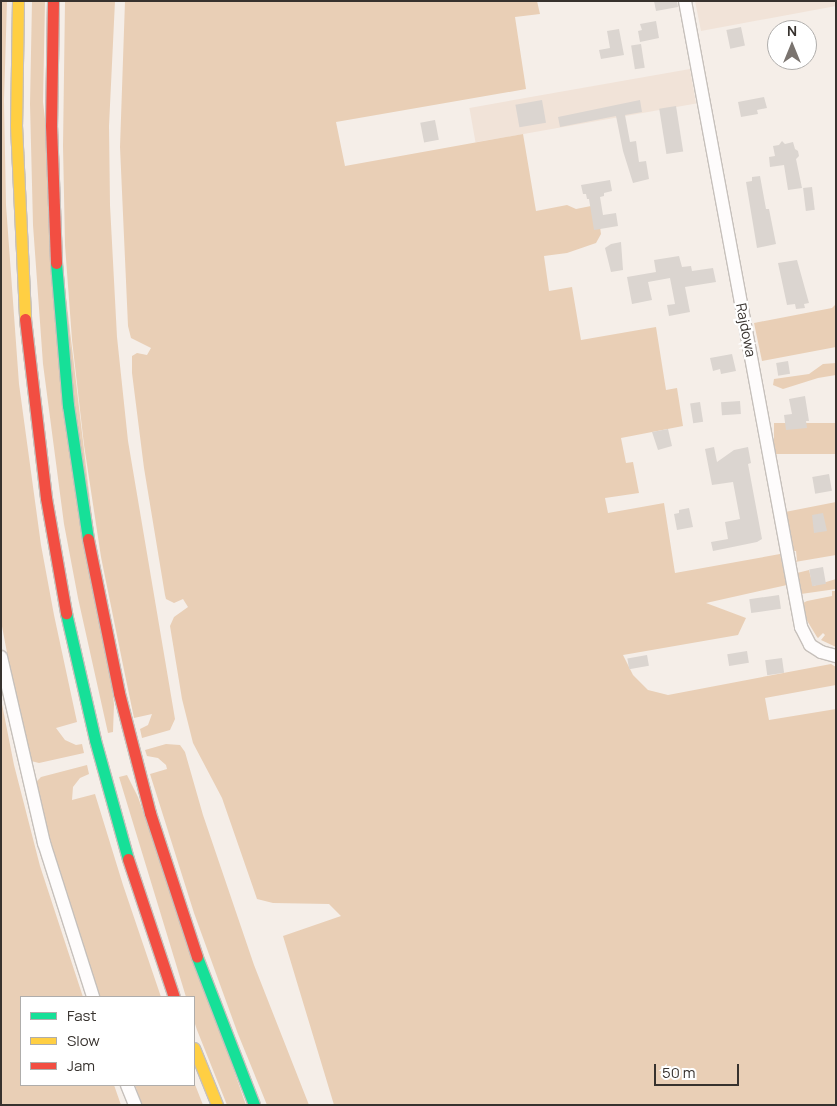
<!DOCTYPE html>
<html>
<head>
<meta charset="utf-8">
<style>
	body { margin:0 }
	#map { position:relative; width:837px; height:1106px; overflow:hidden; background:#f5eee8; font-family:Manrope,sans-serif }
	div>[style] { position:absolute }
	.built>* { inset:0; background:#f1e3d8; transform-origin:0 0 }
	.green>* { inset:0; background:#e9cfb6; transform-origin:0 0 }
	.building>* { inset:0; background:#dbd5d0; transform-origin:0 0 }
	.roads { filter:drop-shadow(1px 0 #c6c0bb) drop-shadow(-1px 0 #c6c0bb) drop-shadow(0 1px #c6c0bb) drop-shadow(0 -1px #c6c0bb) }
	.street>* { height:12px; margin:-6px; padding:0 6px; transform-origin:6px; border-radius:6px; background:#fefcfc }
	.fast>* { height:11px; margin:-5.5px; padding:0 5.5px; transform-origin:5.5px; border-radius:5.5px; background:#16e098 }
	.slow>* { height:11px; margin:-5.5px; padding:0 5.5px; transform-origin:5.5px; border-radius:5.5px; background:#ffcf43 }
	.jam>* { height:11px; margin:-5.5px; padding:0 5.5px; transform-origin:5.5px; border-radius:5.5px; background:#f24e42 }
	span { translate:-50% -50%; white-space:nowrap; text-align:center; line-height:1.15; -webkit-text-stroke:4.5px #fff; paint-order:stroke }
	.street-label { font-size:14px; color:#37322e }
	.frame { position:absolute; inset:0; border:2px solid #37322e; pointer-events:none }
	.legend { position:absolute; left:20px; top:996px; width:175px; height:90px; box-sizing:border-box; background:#fff; border:1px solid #afadab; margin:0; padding:6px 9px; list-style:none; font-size:15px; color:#37322e }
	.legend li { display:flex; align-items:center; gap:10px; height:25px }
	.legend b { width:25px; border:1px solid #afadab }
	.north { position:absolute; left:767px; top:20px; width:50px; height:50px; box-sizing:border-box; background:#fff; border:1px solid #afadab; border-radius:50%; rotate:0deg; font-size:14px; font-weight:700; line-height:20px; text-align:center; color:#37322e }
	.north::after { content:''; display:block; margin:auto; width:18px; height:22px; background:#7a746f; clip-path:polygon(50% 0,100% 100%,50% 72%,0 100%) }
	.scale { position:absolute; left:654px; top:1064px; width:85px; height:22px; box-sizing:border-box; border:2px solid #37322e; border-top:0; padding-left:6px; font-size:15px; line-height:18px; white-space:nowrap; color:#37322e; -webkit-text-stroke:4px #fff; paint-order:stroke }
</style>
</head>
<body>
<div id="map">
	<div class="built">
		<i style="clip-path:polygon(695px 1px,836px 1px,836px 6px,701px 31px)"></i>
		<i style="left:690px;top:69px;width:35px;height:224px;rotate:80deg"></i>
	</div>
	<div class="green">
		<i style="clip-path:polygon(1px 1px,7px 1px,4px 101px,6px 205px,19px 384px,41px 545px,54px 615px,77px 722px,56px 728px,65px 740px,76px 745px,82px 744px,84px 753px,39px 763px,31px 761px,18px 711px,1px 621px)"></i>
		<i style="clip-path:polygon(32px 1px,45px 1px,43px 102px,114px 704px,113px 732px,108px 733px,78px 598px,64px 524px,43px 364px,33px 225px,30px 104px)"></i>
		<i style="clip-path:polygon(65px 1px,115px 1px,109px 126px,110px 205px,117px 337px,128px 441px,175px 719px,170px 730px,142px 738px,140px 729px,148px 725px,152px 714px,134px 718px,123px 665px,101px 557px,84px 445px,72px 340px,65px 245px,63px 146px)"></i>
		<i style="clip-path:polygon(125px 1px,537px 1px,540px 14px,515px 17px,526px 89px,336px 122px,345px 166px,523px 134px,536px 211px,567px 205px,576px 209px,591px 206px,600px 227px,601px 234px,596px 243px,567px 253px,544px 256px,549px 291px,572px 287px,581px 340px,656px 327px,666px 390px,677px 388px,683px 426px,621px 438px,626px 463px,633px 462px,639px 493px,605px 498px,608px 513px,664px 503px,675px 573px,780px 554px,787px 585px,706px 603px,746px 618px,738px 635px,623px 655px,633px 675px,648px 690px,668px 695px,831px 664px,836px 667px,836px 685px,765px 698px,769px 720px,836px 709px,836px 1105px,334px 1105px,283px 936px,341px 916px,329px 904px,273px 903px,257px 899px,222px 798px,193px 743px,182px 699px,170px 626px,174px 617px,188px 607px,183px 599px,174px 603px,166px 599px,165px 595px,144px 468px,132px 373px,132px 356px,137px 353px,147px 355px,151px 348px,131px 338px,128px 326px,120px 147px)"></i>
		<i style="clip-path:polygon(836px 304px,836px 347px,762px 361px,754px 323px,832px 308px)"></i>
		<i style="clip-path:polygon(836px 363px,836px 375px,818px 378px,783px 389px,773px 385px,774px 379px,809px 374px,823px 364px)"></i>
		<i style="left:836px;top:423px;width:31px;height:62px;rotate:90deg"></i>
		<i style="clip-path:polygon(836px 502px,836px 555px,795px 562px,797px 560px,796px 551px,792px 551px,785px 512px)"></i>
		<i style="clip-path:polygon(809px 570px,813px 586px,836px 579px,836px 589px,801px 594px,797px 573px)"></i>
		<i style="clip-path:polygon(832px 591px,836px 591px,836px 647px,821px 640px,825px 635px,823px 633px,818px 638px,817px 637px,806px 619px,803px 603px,807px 601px,832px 596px)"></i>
		<i style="clip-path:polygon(1px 699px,14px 765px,40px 866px,83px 997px,21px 997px,21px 1085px,114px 1085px,121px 1105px,1px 1105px)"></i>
		<i style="clip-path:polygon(166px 744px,180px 745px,185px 752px,203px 815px,254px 965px,309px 1105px,267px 1105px,238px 1034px,194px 913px,150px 774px,167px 769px,166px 765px,158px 758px,147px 756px,145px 750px)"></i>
		<i style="clip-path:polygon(87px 765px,89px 774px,80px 778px,73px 787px,72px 800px,95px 794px,123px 885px,161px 997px,100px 997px,86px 959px,51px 847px,36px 782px,41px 777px)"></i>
		<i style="clip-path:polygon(127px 775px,138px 797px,246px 1105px,227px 1105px,197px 1030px,194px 1021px,194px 997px,186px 997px,119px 777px)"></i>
		<i style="clip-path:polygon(194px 1082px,203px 1105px,142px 1105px,135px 1085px,194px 1085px)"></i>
	</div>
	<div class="building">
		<i style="clip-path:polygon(654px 1px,677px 1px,678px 7px,656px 11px)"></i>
		<i style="clip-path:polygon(656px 21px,659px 38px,640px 42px,638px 31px,642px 30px,640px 24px)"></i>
		<i style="left:741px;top:27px;width:19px;height:15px;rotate:78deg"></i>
		<i style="clip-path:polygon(619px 29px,624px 55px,601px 59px,599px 50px,610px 48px,607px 31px)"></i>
		<i style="left:641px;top:44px;width:24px;height:10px;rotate:81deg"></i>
		<i style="clip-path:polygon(764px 97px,767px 108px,757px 110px,758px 114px,741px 117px,738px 102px)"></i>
		<i style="left:542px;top:100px;width:23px;height:27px;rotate:80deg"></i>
		<i style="clip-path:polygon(640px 100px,642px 112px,625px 115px,630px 142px,636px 141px,639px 162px,646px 161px,649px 179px,633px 183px,623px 151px,616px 116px,560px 127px,558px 117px)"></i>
		<i style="left:676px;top:106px;width:46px;height:17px;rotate:81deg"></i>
		<i style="left:435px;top:120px;width:20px;height:15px;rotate:79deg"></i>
		<i style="clip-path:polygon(782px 141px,785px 144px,793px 142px,795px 149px,798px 151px,799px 156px,796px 159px,802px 188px,788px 190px,784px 165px,770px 167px,769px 157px,775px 156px,773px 146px,779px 145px)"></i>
		<i style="clip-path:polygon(760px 176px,766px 209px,769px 209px,776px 244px,757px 248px,746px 182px,752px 181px,752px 177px)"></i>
		<i style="clip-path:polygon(610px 180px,612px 191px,604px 193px,604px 196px,600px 197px,603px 215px,616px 213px,618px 226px,594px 230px,589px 199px,587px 199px,586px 194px,583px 194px,581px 185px)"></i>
		<i style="left:812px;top:187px;width:23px;height:9px;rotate:83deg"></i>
		<i style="clip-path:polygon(621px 242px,623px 270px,611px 272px,605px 248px,611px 244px)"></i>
		<i style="clip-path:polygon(679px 256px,682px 267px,691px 266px,692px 271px,713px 268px,716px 282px,685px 287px,690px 312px,669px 316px,667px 305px,675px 304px,670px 278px,648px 282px,652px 300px,632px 304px,627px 277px,656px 272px,654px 260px)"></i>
		<i style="clip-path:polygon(797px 260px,809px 303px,804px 304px,805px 308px,796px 309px,795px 304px,787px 305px,778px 263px)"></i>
		<i style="clip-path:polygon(732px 354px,736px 371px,721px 374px,720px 369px,713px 371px,710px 358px)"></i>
		<i style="left:788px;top:361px;width:13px;height:12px;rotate:81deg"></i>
		<i style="clip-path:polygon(805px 396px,809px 421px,806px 421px,807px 428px,786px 430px,784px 415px,792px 414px,789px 399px)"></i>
		<i style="left:740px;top:401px;width:13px;height:19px;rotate:86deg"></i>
		<i style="left:700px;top:402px;width:20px;height:10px;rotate:81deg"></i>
		<i style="clip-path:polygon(668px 429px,672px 446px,658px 450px,652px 432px)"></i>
		<i style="clip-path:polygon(714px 447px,717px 462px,734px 450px,748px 447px,751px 463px,748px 464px,762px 539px,757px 542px,713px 551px,711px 542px,728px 539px,725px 522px,740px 519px,733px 482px,712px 485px,705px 449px)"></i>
		<i style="left:829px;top:474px;width:17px;height:17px;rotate:80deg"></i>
		<i style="clip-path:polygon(689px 508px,693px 527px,677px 530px,674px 514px,679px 513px,679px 510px)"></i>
		<i style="clip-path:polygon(823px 513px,827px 531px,814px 533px,812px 515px)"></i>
		<i style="left:823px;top:567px;width:17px;height:14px;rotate:80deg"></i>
		<i style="left:779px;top:595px;width:14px;height:30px;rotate:82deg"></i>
		<i style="left:747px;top:651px;width:12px;height:20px;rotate:81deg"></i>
		<i style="left:647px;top:655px;width:11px;height:20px;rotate:80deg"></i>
		<i style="left:782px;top:658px;width:15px;height:17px;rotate:82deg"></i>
	</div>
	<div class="roads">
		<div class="street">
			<i style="left:685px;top:1px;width:637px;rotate:79.5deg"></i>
			<i style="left:801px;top:627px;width:20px;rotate:63deg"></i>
			<i style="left:810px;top:645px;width:13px;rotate:32deg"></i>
			<i style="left:821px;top:652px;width:16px;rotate:15deg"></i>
			<i style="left:1px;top:657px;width:191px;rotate:77deg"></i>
			<i style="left:44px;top:843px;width:162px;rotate:72.3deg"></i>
			<i style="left:127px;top:1085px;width:22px;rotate:68deg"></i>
		</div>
		<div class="fast">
			<i style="left:56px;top:263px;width:143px;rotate:85.2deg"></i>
			<i style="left:68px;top:405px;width:135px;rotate:81.5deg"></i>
			<i style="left:66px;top:613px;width:130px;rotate:77.1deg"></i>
			<i style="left:95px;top:740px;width:123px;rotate:74.5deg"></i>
			<i style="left:197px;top:957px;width:159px;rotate:68.9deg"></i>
		</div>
		<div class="slow">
			<i style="left:18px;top:1px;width:124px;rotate:90.9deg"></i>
			<i style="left:16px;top:125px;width:194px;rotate:87.3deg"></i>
			<i style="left:194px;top:1048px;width:61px;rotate:68deg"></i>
		</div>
		<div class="jam">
			<i style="left:53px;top:1px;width:124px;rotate:90.9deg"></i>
			<i style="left:51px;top:125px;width:138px;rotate:87.9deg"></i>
			<i style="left:25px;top:319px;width:180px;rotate:83.3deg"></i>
			<i style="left:46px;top:498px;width:117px;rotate:80.1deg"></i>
			<i style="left:88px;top:539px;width:157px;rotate:78.6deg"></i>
			<i style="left:119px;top:693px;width:124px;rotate:75.5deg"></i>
			<i style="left:150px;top:813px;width:151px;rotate:71.9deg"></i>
			<i style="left:128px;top:859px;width:145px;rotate:71.6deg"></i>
		</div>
	</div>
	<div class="street-label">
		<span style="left:746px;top:330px;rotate:79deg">Rajdowa</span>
	</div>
	<div class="frame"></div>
	<ul class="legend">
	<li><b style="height:6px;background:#16e098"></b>Fast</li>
	<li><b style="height:6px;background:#ffcf43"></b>Slow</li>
	<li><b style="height:6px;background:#f24e42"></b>Jam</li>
	</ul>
	<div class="north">N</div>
	<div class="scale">50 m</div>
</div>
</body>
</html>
